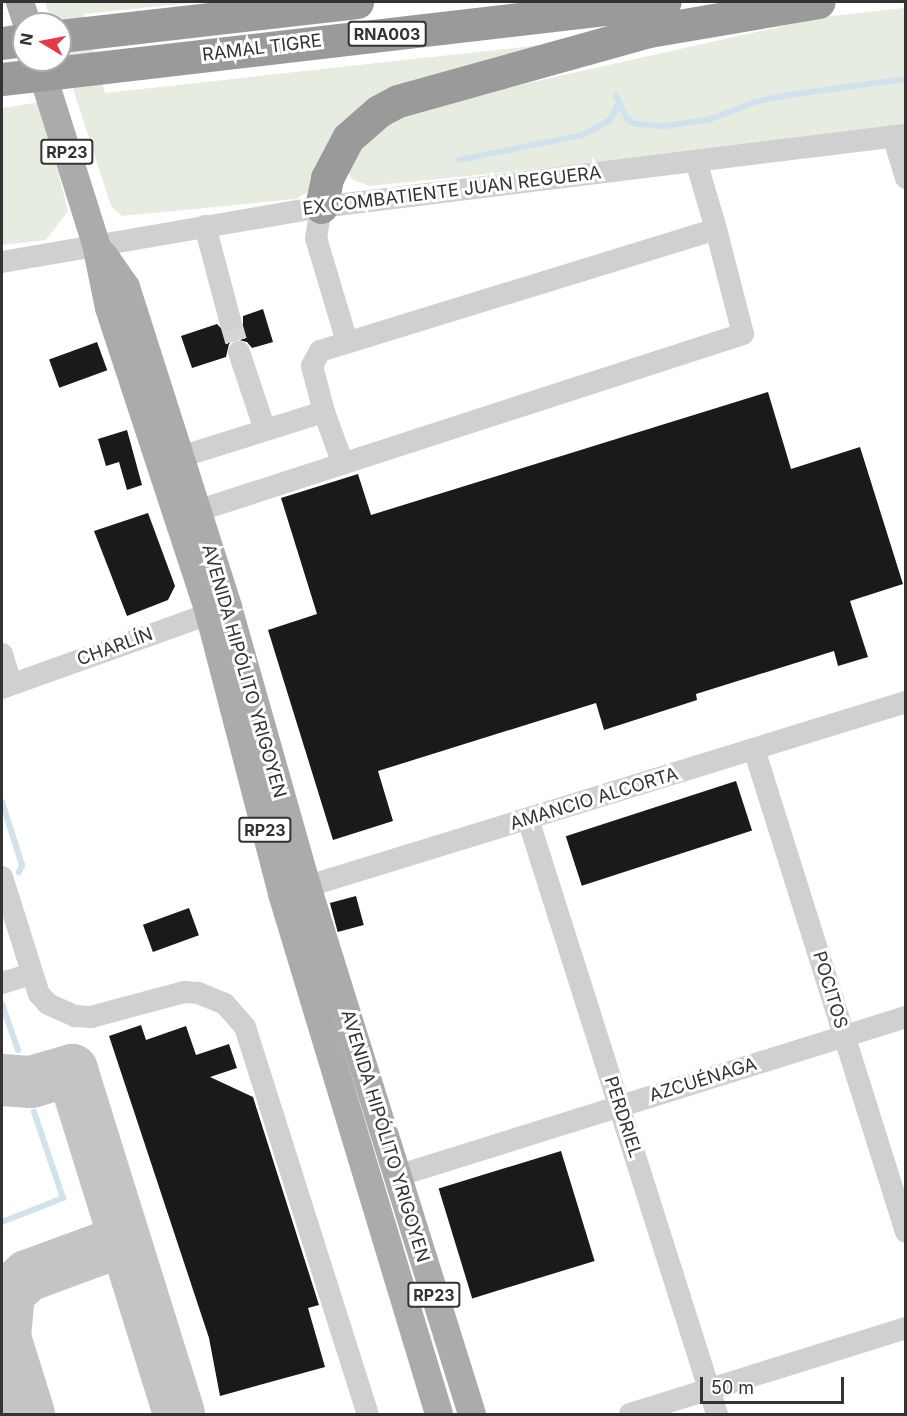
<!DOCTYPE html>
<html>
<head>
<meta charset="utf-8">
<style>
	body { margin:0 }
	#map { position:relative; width:907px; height:1416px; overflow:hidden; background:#fff; font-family:Inter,sans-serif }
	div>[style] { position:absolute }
	.green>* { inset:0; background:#e6ecdf }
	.stream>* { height:6px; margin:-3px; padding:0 3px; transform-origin:3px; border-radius:3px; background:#cfe2ee }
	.taxiway>* { height:52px; margin:-26px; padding:0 26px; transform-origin:26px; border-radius:26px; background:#c4c4c4 }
	.building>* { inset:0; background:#1a1a1a; transform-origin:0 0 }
	.minor-tunnel>* { height:22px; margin-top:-11px; transform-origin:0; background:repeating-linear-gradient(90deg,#d6d6d6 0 22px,transparent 0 33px) }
	.minor>* { height:22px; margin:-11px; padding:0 11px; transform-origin:11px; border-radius:11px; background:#d0d0d0 }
	.major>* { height:28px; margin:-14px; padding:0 14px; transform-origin:14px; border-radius:14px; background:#ababab }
	.highway>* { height:33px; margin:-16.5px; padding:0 16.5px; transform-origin:16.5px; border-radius:16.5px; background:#9a9a9a }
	span { translate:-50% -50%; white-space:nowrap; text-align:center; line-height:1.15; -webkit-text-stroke:6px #fff; paint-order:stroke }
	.shield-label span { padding:2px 4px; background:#fff; border:2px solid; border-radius:4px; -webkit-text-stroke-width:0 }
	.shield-label { font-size:16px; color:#333; font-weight:700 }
	.street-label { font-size:18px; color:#333 }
	.frame { position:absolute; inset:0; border:3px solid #333; pointer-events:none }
	.north { position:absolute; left:12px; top:12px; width:60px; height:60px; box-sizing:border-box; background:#fff; border:2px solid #adadad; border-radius:50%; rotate:280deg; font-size:16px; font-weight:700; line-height:24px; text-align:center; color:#333 }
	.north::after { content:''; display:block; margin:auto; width:21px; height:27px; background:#e63946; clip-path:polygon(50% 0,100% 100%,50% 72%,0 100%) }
	.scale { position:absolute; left:700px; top:1377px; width:144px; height:27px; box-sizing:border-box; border:3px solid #333; border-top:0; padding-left:8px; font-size:18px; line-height:21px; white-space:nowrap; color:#333; -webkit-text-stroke:4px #fff; paint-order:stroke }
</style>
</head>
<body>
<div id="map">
	<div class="green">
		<i style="clip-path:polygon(45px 2px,199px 2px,84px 14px,105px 93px,614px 37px,408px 92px,309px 191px,296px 199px,122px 216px,111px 206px)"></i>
		<i style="clip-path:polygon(905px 8px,905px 132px,369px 186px,352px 179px,345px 166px,384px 122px,448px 101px,823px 17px)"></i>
		<i style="clip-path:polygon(40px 102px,68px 211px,46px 240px,2px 245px,2px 108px)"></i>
	</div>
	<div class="stream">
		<i style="left:616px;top:96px;width:25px;rotate:64deg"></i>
		<i style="left:627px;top:119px;width:10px;rotate:29deg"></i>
		<i style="left:636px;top:124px;width:29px;rotate:4deg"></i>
		<i style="left:665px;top:126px;width:43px;rotate:-7.9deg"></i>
		<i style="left:708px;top:120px;width:50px;rotate:-21deg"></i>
		<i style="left:755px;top:102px;width:34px;rotate:-12deg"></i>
		<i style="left:788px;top:95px;width:119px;rotate:-7.7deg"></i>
		<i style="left:459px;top:160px;width:126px;rotate:-11.4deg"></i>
		<i style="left:583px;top:135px;width:31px;rotate:-29deg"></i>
		<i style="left:610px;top:120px;width:17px;rotate:-62deg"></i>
		<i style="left:2px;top:802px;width:66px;rotate:72.4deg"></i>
		<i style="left:22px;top:865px;width:8px;rotate:113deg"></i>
		<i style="left:2px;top:1004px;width:49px;rotate:70.8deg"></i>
		<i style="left:2px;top:1222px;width:66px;rotate:-21.5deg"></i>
		<i style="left:63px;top:1198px;width:91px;rotate:-108.6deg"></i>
	</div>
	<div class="taxiway">
		<i style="left:2px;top:1080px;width:29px;rotate:4deg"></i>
		<i style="left:31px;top:1082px;width:43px;rotate:-16.3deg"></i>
		<i style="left:72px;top:1070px;width:360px;rotate:72.7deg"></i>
		<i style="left:29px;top:1414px;width:81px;rotate:-107.3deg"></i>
		<i style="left:5px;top:1337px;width:44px;rotate:-84.8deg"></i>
		<i style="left:9px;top:1293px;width:25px;rotate:-43deg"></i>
		<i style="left:27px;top:1276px;width:104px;rotate:-20.2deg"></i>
	</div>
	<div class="building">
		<i style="clip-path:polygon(263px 309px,273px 342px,252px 348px,247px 342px,235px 339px,229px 344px,226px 357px,192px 368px,181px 336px,217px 324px,226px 333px,234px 333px,243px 324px,243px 316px)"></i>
		<i style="left:97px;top:342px;width:30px;height:51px;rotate:70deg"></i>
		<i style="clip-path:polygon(768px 392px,791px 469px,860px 447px,903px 584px,850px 601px,868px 657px,838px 666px,834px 651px,696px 694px,697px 700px,604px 730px,596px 703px,378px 771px,393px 821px,333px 840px,268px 630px,317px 614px,281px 498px,358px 474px,371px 515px)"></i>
		<i style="clip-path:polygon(127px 430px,142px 485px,127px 490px,119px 462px,106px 466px,98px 439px)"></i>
		<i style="clip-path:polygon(148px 513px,175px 586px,168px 600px,127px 616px,94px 531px)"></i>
		<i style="left:736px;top:781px;width:52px;height:179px;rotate:72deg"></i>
		<i style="left:356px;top:896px;width:30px;height:27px;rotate:75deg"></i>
		<i style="left:189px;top:908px;width:29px;height:49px;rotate:70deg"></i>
		<i style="clip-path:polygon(141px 1025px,146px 1040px,186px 1026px,196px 1055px,229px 1044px,237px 1068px,210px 1077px,253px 1097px,319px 1305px,308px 1308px,325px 1367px,220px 1396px,209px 1338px,109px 1036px)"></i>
		<i style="left:561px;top:1151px;width:115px;height:128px;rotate:73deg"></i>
	</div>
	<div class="minor-tunnel">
		<i style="left:230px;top:320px;width:33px;rotate:74deg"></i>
	</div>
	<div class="minor">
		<i style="left:893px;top:136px;width:44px;rotate:72.8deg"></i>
		<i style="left:696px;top:161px;width:71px;rotate:73.6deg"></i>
		<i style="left:321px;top:207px;width:31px;rotate:99deg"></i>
		<i style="left:316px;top:238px;width:109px;rotate:73.4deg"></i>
		<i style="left:205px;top:226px;width:97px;rotate:75.1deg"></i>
		<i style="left:2px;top:262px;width:324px;rotate:-9.8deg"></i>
		<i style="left:321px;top:207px;width:589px;rotate:-7.02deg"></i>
		<i style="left:239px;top:352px;width:82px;rotate:71.6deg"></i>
		<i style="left:324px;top:412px;width:55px;rotate:69.9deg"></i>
		<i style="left:180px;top:457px;width:151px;rotate:-17.4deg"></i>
		<i style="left:324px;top:412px;width:48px;rotate:-104.6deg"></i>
		<i style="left:312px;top:366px;width:17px;rotate:-62deg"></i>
		<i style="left:320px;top:351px;width:414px;rotate:-17.1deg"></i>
		<i style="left:716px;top:229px;width:108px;rotate:75.6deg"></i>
		<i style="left:743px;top:334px;width:574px;rotate:162.04deg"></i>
		<i style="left:2px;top:654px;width:31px;rotate:73deg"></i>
		<i style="left:2px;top:688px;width:235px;rotate:-19.7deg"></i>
		<i style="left:754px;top:749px;width:506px;rotate:72.53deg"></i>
		<i style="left:528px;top:819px;width:624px;rotate:72.38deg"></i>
		<i style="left:2px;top:877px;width:123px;rotate:72.5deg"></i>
		<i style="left:39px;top:994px;width:13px;rotate:48deg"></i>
		<i style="left:48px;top:1004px;width:30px;rotate:24deg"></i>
		<i style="left:75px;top:1016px;width:16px;rotate:4deg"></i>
		<i style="left:91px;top:1017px;width:96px;rotate:-15deg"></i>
		<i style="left:184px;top:992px;width:14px;rotate:4deg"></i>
		<i style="left:198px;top:993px;width:29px;rotate:22deg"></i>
		<i style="left:225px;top:1004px;width:30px;rotate:49deg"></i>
		<i style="left:245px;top:1027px;width:406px;rotate:72.4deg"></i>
		<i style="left:292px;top:891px;width:642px;rotate:-17.11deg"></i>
		<i style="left:2px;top:983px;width:31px;rotate:-17deg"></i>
		<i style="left:397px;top:1176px;width:533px;rotate:-17.35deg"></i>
		<i style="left:630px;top:1414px;width:289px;rotate:-17.3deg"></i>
	</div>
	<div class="major">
		<i style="left:20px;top:2px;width:23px;rotate:72deg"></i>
		<i style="left:38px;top:60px;width:193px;rotate:72.5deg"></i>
		<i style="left:96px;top:244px;width:65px;rotate:78.5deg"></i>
		<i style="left:109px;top:308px;width:321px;rotate:71.8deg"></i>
		<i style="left:209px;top:613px;width:290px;rotate:75.4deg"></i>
		<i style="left:282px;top:894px;width:543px;rotate:73.2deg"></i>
		<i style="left:103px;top:254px;width:40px;rotate:55.1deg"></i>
		<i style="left:126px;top:287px;width:336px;rotate:72.3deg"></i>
		<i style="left:228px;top:607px;width:290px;rotate:74.2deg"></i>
		<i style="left:307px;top:886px;width:553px;rotate:72.65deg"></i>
	</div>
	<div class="highway">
		<i style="left:60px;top:36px;width:299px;rotate:-6.5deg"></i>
		<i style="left:2px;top:43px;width:22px;rotate:-8deg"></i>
		<i style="left:2px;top:79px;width:667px;rotate:-6.62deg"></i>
		<i style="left:321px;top:207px;width:30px;rotate:-78deg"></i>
		<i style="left:327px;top:178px;width:45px;rotate:-62.3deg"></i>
		<i style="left:348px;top:138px;width:41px;rotate:-41.1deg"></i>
		<i style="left:379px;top:111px;width:21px;rotate:-28deg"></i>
		<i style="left:398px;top:101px;width:261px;rotate:-15.6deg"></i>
		<i style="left:649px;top:31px;width:172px;rotate:-9.7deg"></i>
	</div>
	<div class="shield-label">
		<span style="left:387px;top:34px">RNA003</span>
		<span style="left:67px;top:152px">RP23</span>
		<span style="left:265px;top:830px">RP23</span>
		<span style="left:434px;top:1295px">RP23</span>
	</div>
	<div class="street-label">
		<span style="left:262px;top:48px;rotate:-7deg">RAMAL TIGRE</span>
		<span style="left:452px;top:191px;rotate:-7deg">EX COMBATIENTE JUAN REGUERA</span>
		<span style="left:115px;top:647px;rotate:-20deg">CHARLÍN</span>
		<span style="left:244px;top:671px;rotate:74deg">AVENIDA HIPÓLITO YRIGOYEN</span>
		<span style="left:594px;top:799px;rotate:-17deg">AMANCIO ALCORTA</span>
		<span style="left:830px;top:990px;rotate:73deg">POCITOS</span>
		<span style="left:703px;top:1080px;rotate:-17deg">AZCUÉNAGA</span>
		<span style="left:623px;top:1117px;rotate:72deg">PERDRIEL</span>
		<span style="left:385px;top:1136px;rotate:73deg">AVENIDA HIPÓLITO YRIGOYEN</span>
	</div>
	<div class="frame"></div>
	<div class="north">N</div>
	<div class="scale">50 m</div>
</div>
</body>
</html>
